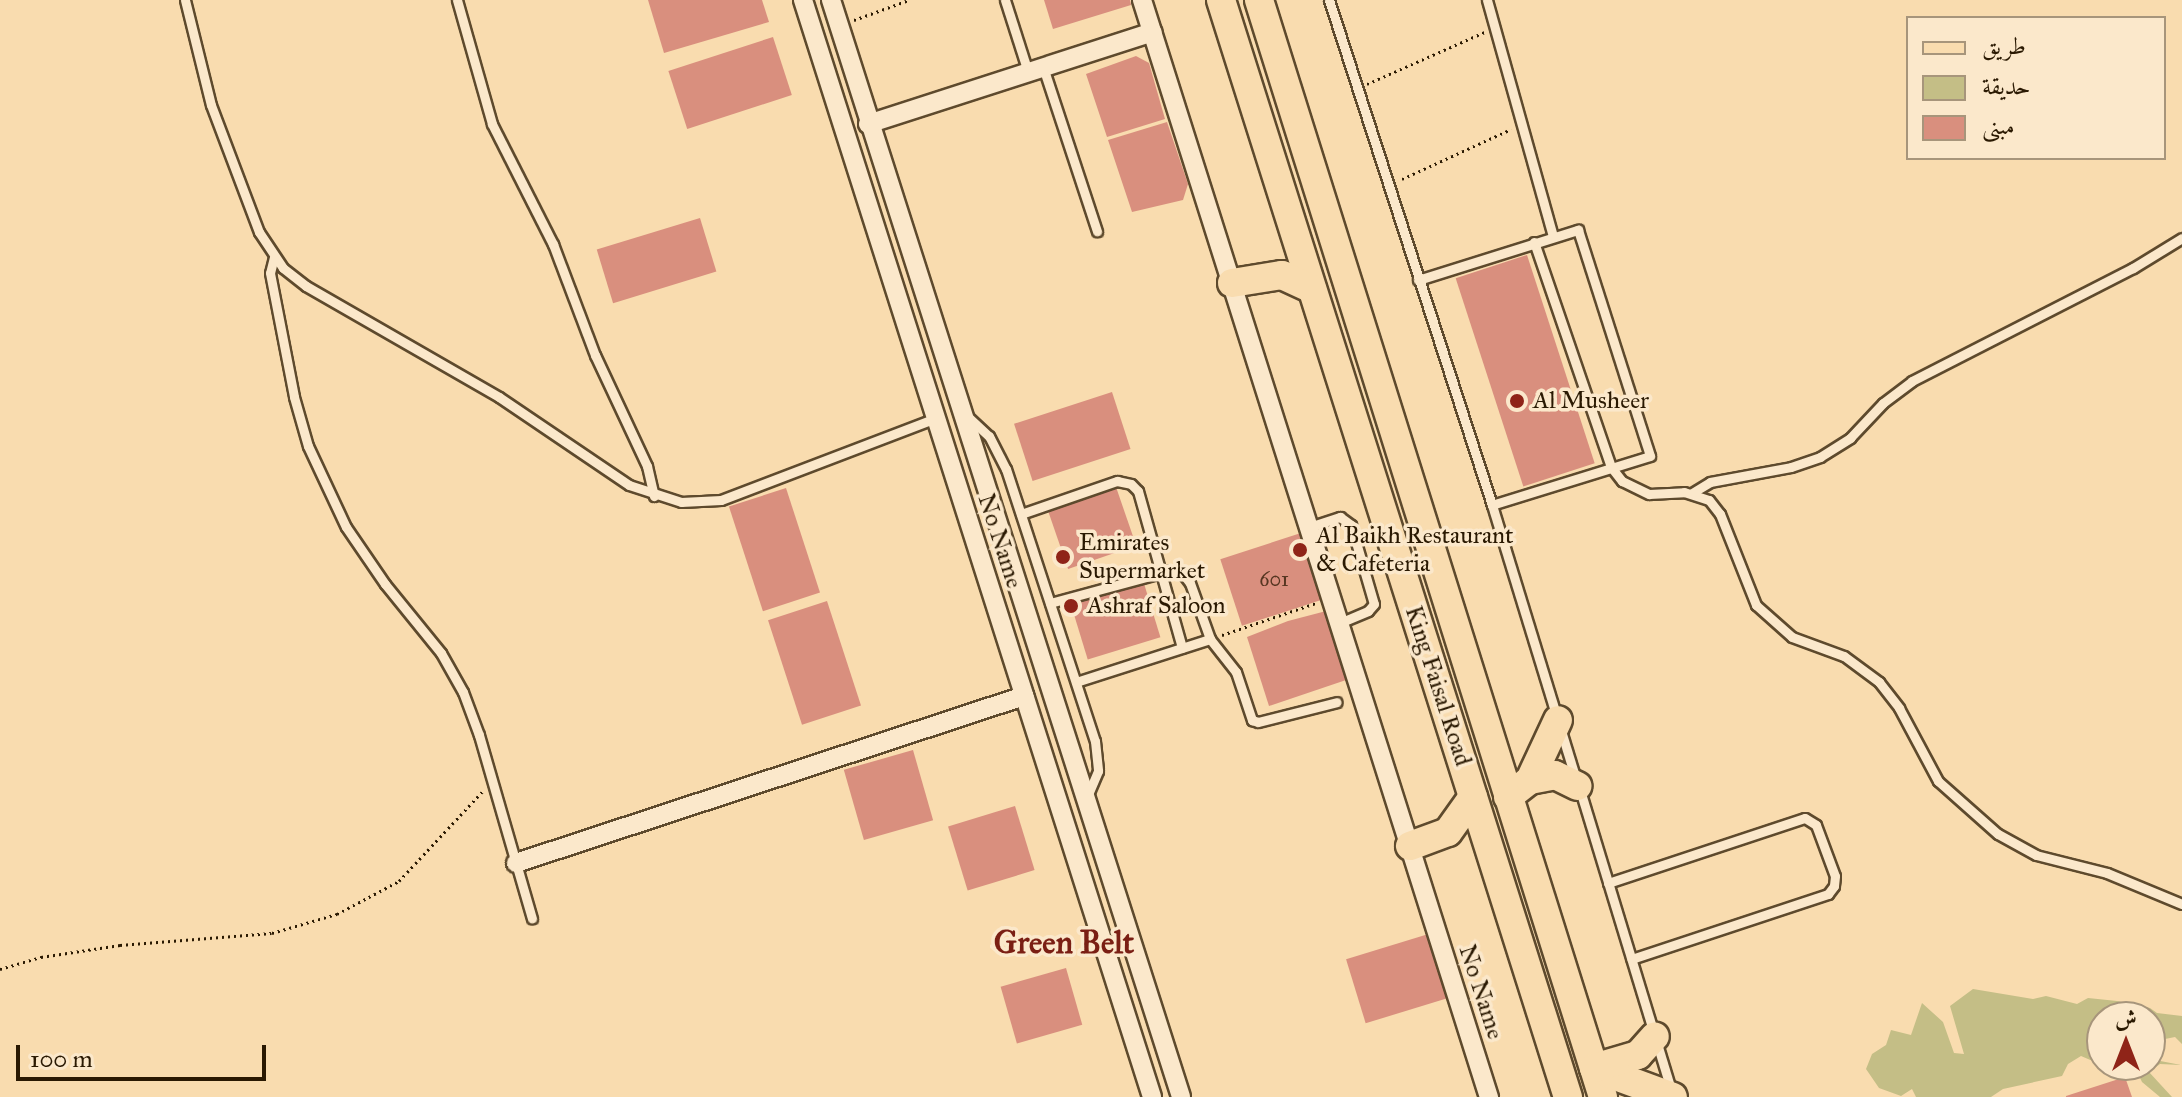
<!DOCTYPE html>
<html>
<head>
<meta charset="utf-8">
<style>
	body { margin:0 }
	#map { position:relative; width:2182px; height:1097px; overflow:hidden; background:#f9dcaf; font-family:"IM FELL Great Primer",Amiri,serif }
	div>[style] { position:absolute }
	.green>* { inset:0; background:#c4be86 }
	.building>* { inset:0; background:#d98f7e; transform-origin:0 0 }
	.path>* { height:3px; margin-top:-1.5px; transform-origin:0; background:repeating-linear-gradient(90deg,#2a1902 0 2px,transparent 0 6px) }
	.roads { filter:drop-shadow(2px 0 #5e4a2d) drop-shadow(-2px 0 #5e4a2d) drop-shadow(0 2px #5e4a2d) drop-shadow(0 -2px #5e4a2d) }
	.service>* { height:9px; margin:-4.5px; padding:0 4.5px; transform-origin:4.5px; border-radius:4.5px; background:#fbe8cb }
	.minor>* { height:18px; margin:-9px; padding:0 9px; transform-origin:9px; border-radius:9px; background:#fbe8cb }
	.primary>* { height:28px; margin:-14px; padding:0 14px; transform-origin:14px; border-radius:14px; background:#f9dcaf }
	.dots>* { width:22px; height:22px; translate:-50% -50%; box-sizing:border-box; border:4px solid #fbe8cb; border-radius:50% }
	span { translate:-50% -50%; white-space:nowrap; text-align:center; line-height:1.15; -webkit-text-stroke:7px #fbe8cb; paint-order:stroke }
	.number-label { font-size:20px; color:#563621 }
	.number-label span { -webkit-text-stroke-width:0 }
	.poi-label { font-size:24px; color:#2a1902 }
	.left { translate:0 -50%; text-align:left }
	.street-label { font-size:24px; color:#2a1902 }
	.district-label { font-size:32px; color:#7a1f14; font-weight:700 }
	.legend { position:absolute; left:1906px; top:16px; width:260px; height:144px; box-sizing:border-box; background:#fbe8cb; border:2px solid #a7957b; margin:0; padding:10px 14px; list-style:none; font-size:24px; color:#2a1902 }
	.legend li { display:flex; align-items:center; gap:16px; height:40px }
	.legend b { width:40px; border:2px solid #a7957b }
	.north { position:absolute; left:2086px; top:1001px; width:80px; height:80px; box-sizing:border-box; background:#fbe8cb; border:2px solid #a7957b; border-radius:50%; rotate:0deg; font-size:22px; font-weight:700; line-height:32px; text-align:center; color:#2a1902 }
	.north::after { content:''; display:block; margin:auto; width:28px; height:36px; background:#8f2418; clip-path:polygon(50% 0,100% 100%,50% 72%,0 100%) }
	.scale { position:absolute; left:16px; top:1045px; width:250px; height:36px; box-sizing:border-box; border:4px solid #2a1902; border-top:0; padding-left:10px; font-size:24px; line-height:28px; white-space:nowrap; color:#2a1902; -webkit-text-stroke:6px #fbe8cb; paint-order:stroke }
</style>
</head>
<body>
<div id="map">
	<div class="green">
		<i style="clip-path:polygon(1973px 989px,2033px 999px,2046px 996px,2077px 1004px,2088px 998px,2117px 1001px,2150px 1008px,2157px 1013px,2182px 1016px,2182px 1044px,2175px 1037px,2150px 1042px,2150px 1017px,2102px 1017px,2102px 1065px,2081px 1056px,2068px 1064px,2062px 1076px,2003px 1089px,1991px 1097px,1916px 1097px,1912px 1089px,1901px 1096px,1879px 1088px,1866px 1069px,1872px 1054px,1886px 1045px,1891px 1030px,1911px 1035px,1922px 1003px,1943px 1022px,1954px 1053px,1964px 1054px,1950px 1006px)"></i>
		<i style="clip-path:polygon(2150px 1059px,2181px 1065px,2160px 1064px,2149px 1072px,2172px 1097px,2160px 1097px,2142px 1082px,2134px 1065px,2150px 1065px)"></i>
	</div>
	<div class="building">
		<i style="clip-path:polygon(648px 0,762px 0,769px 22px,664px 53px)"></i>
		<i style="clip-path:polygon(1044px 0,1130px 0,1131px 5px,1053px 29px)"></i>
		<i style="left:773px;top:37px;width:61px;height:110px;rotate:72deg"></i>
		<i style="clip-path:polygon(1136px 56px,1149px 63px,1165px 119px,1107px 137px,1086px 74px)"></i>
		<i style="clip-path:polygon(1167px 122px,1188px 184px,1183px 200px,1132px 212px,1108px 140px)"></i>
		<i style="left:700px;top:218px;width:56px;height:108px;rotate:73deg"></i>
		<i style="left:1527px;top:255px;width:219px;height:75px;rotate:72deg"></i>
		<i style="left:1112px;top:392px;width:60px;height:103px;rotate:72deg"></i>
		<i style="left:1116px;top:487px;width:62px;height:72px;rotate:71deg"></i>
		<i style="left:786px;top:488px;width:110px;height:60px;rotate:72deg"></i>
		<i style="left:1304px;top:532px;width:70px;height:88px;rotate:72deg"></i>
		<i style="left:1142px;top:577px;width:63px;height:76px;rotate:73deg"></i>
		<i style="left:827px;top:601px;width:110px;height:62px;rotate:72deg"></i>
		<i style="clip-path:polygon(1330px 610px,1352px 678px,1269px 706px,1247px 637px,1288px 621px)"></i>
		<i style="left:913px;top:750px;width:73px;height:72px;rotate:74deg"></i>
		<i style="left:1015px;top:806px;width:67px;height:70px;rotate:73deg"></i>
		<i style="left:1435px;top:932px;width:67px;height:93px;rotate:73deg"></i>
		<i style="left:1066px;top:968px;width:59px;height:68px;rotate:74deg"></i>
		<i style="clip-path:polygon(2125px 1077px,2132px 1097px,2066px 1097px,2066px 1096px)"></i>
	</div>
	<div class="path">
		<i style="left:854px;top:20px;width:59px;rotate:-20deg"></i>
		<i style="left:1367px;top:84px;width:129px;rotate:-23.8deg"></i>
		<i style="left:1402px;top:179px;width:120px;rotate:-24.6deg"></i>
		<i style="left:1222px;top:635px;width:99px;rotate:-18.8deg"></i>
		<i style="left:0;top:969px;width:43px;rotate:-16.3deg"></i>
		<i style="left:41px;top:957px;width:80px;rotate:-8.6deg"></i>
		<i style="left:120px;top:945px;width:152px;rotate:-4.5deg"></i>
		<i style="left:272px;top:933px;width:68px;rotate:-16.3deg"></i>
		<i style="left:337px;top:914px;width:70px;rotate:-28deg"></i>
		<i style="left:399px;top:881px;width:123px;rotate:-47deg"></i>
	</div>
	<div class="roads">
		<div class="service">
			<i style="left:185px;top:0;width:108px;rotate:76.1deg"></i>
			<i style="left:211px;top:105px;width:136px;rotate:69.3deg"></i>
			<i style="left:259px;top:232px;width:43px;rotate:56.3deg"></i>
			<i style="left:283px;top:268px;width:29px;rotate:38deg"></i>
			<i style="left:306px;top:286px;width:223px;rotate:29.9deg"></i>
			<i style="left:499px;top:397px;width:157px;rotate:34.1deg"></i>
			<i style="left:629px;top:485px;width:55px;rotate:18.1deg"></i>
			<i style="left:681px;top:502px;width:40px;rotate:-2.9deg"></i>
			<i style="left:721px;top:500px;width:230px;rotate:-20.9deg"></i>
			<i style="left:457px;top:0;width:129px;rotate:74.2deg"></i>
			<i style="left:492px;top:124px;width:135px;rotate:63.1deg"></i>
			<i style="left:553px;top:244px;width:119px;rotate:69.3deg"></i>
			<i style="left:595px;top:355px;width:123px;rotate:64.9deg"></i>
			<i style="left:647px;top:466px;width:31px;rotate:77deg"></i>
			<i style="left:1005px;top:0;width:76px;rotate:72.3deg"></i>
			<i style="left:1329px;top:0;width:531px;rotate:72.11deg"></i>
			<i style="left:1492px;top:505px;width:283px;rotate:73deg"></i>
			<i style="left:1487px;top:0;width:246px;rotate:74.4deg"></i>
			<i style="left:1043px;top:67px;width:173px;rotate:71.8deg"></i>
			<i style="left:1534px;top:242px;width:238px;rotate:71.1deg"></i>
			<i style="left:1611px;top:467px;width:18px;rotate:52deg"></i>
			<i style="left:1622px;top:481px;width:30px;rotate:26deg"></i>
			<i style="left:1649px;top:494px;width:35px;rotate:-3deg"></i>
			<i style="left:1684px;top:492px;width:26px;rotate:18deg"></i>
			<i style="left:1709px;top:500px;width:18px;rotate:52deg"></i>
			<i style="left:1720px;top:514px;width:98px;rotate:68.4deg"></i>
			<i style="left:1756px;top:605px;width:48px;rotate:41.6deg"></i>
			<i style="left:1792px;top:637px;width:55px;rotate:20.1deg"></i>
			<i style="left:1844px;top:656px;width:44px;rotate:36.6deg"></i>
			<i style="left:1879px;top:682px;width:33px;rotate:52deg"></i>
			<i style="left:1899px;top:708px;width:83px;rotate:61.9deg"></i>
			<i style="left:1938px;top:781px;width:80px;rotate:41.5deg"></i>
			<i style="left:1998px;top:834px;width:43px;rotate:28.9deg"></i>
			<i style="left:2036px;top:855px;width:73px;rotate:14.2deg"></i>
			<i style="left:2107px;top:873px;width:81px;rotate:22.5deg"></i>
			<i style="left:274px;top:257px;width:16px;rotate:104deg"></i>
			<i style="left:270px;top:273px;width:126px;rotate:79deg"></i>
			<i style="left:294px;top:397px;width:51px;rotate:74.1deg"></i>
			<i style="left:308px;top:446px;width:89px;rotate:64.9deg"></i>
			<i style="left:346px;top:527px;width:69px;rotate:55.6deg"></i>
			<i style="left:385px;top:584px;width:89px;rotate:50.9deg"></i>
			<i style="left:441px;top:653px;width:45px;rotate:60.6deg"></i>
			<i style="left:463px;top:692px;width:46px;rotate:69.6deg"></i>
			<i style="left:479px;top:735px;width:191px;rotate:73.9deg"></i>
			<i style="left:1418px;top:280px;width:168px;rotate:-17.4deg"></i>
			<i style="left:1578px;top:230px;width:237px;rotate:72.3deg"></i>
			<i style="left:1650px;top:456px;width:165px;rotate:162.8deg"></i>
			<i style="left:965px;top:414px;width:33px;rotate:43deg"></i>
			<i style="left:989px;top:436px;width:37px;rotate:63deg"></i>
			<i style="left:1006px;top:469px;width:286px;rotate:71.9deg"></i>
			<i style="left:1095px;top:741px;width:30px;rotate:84deg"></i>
			<i style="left:1098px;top:771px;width:30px;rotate:113deg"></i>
			<i style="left:1692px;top:493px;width:21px;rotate:-31deg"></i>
			<i style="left:1710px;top:482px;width:82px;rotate:-10.5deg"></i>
			<i style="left:1791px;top:467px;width:31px;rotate:-19deg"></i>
			<i style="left:1820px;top:457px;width:36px;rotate:-32deg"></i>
			<i style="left:1850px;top:438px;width:48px;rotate:-46.7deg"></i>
			<i style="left:1883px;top:403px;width:36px;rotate:-37deg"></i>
			<i style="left:1912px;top:381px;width:248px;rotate:-27.1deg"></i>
			<i style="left:2133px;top:268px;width:57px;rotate:-31.5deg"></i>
			<i style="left:1021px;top:514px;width:102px;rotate:-19deg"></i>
			<i style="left:1117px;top:481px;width:14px;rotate:12deg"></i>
			<i style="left:1131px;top:484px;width:10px;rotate:45deg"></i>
			<i style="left:1138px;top:491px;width:163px;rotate:74.3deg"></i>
			<i style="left:1309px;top:527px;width:33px;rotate:-18deg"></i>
			<i style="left:1340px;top:517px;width:14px;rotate:36deg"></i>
			<i style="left:1351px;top:525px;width:82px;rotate:73.8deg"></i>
			<i style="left:1374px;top:604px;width:9px;rotate:131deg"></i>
			<i style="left:1368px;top:611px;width:30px;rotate:157deg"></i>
			<i style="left:1050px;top:603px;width:126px;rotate:-15.1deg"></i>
			<i style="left:1172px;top:570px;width:12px;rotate:20deg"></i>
			<i style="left:1183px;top:574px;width:11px;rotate:52deg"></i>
			<i style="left:1190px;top:583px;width:59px;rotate:70.3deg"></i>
			<i style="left:1210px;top:639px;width:42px;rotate:51.8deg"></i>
			<i style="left:1236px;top:672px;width:51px;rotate:71.6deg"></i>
			<i style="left:1252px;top:720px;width:6px;rotate:18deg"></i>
			<i style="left:1258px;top:722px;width:81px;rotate:-14.2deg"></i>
			<i style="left:1076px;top:682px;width:141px;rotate:-17.8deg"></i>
			<i style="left:1580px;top:790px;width:313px;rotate:73.1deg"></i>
			<i style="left:1608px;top:883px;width:207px;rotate:-18.3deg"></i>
			<i style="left:1805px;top:818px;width:13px;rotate:32deg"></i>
			<i style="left:1816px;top:825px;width:54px;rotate:69.6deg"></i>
			<i style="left:1835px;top:876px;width:10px;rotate:96deg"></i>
			<i style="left:1834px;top:886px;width:10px;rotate:127deg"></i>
			<i style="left:1828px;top:894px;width:207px;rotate:161.7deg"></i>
		</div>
		<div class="minor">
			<i style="left:803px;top:0;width:1151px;rotate:72.35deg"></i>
			<i style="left:831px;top:0;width:1151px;rotate:72.3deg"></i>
			<i style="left:1142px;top:0;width:1151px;rotate:72.45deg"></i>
			<i style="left:868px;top:124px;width:299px;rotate:-17.9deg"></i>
			<i style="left:516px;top:863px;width:535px;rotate:-18.2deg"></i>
		</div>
		<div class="primary">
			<i style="left:1221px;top:0;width:1151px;rotate:72.45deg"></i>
			<i style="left:1259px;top:0;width:1150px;rotate:72.59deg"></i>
			<i style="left:1232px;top:283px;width:51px;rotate:-9.1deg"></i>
			<i style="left:1282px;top:275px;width:33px;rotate:25deg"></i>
			<i style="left:1530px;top:780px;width:25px;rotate:-11deg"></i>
			<i style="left:1555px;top:775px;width:25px;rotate:26deg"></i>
			<i style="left:1508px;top:797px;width:28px;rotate:-38deg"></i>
			<i style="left:1530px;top:780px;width:66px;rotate:-65deg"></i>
			<i style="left:1410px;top:846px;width:40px;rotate:-20.2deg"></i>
			<i style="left:1448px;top:832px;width:43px;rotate:-54.5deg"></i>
			<i style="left:1594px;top:1068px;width:84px;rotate:20.2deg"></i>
			<i style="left:1594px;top:1068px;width:46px;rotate:-16.5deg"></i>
			<i style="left:1638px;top:1055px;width:25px;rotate:-48deg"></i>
		</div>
	</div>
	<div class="dots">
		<i style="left:1517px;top:401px;background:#8f2418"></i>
		<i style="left:1300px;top:550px;background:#8f2418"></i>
		<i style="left:1063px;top:557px;background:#8f2418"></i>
		<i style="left:1071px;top:606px;background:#8f2418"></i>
	</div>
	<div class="number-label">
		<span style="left:1274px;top:579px">601</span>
	</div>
	<div class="poi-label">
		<span class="left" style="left:1533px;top:401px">Al Musheer</span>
		<span class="left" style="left:1316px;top:550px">Al Baikh Restaurant<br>&amp; Cafeteria</span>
		<span class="left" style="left:1079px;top:557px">Emirates<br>Supermarket</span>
		<span class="left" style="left:1087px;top:606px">Ashraf Saloon</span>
	</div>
	<div class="street-label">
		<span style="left:1000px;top:541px;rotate:72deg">No Name</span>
		<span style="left:1438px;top:686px;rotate:72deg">King Faisal Road</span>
		<span style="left:1481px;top:992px;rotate:72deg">No Name</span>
	</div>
	<div class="district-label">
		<span style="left:1064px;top:943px">Green Belt</span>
	</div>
	<ul class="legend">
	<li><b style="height:10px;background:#f9dcaf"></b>طريق</li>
	<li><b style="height:22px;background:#c4be86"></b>حديقة</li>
	<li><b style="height:22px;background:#d98f7e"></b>مبنى</li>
	</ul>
	<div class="north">ش</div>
	<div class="scale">100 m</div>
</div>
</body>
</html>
